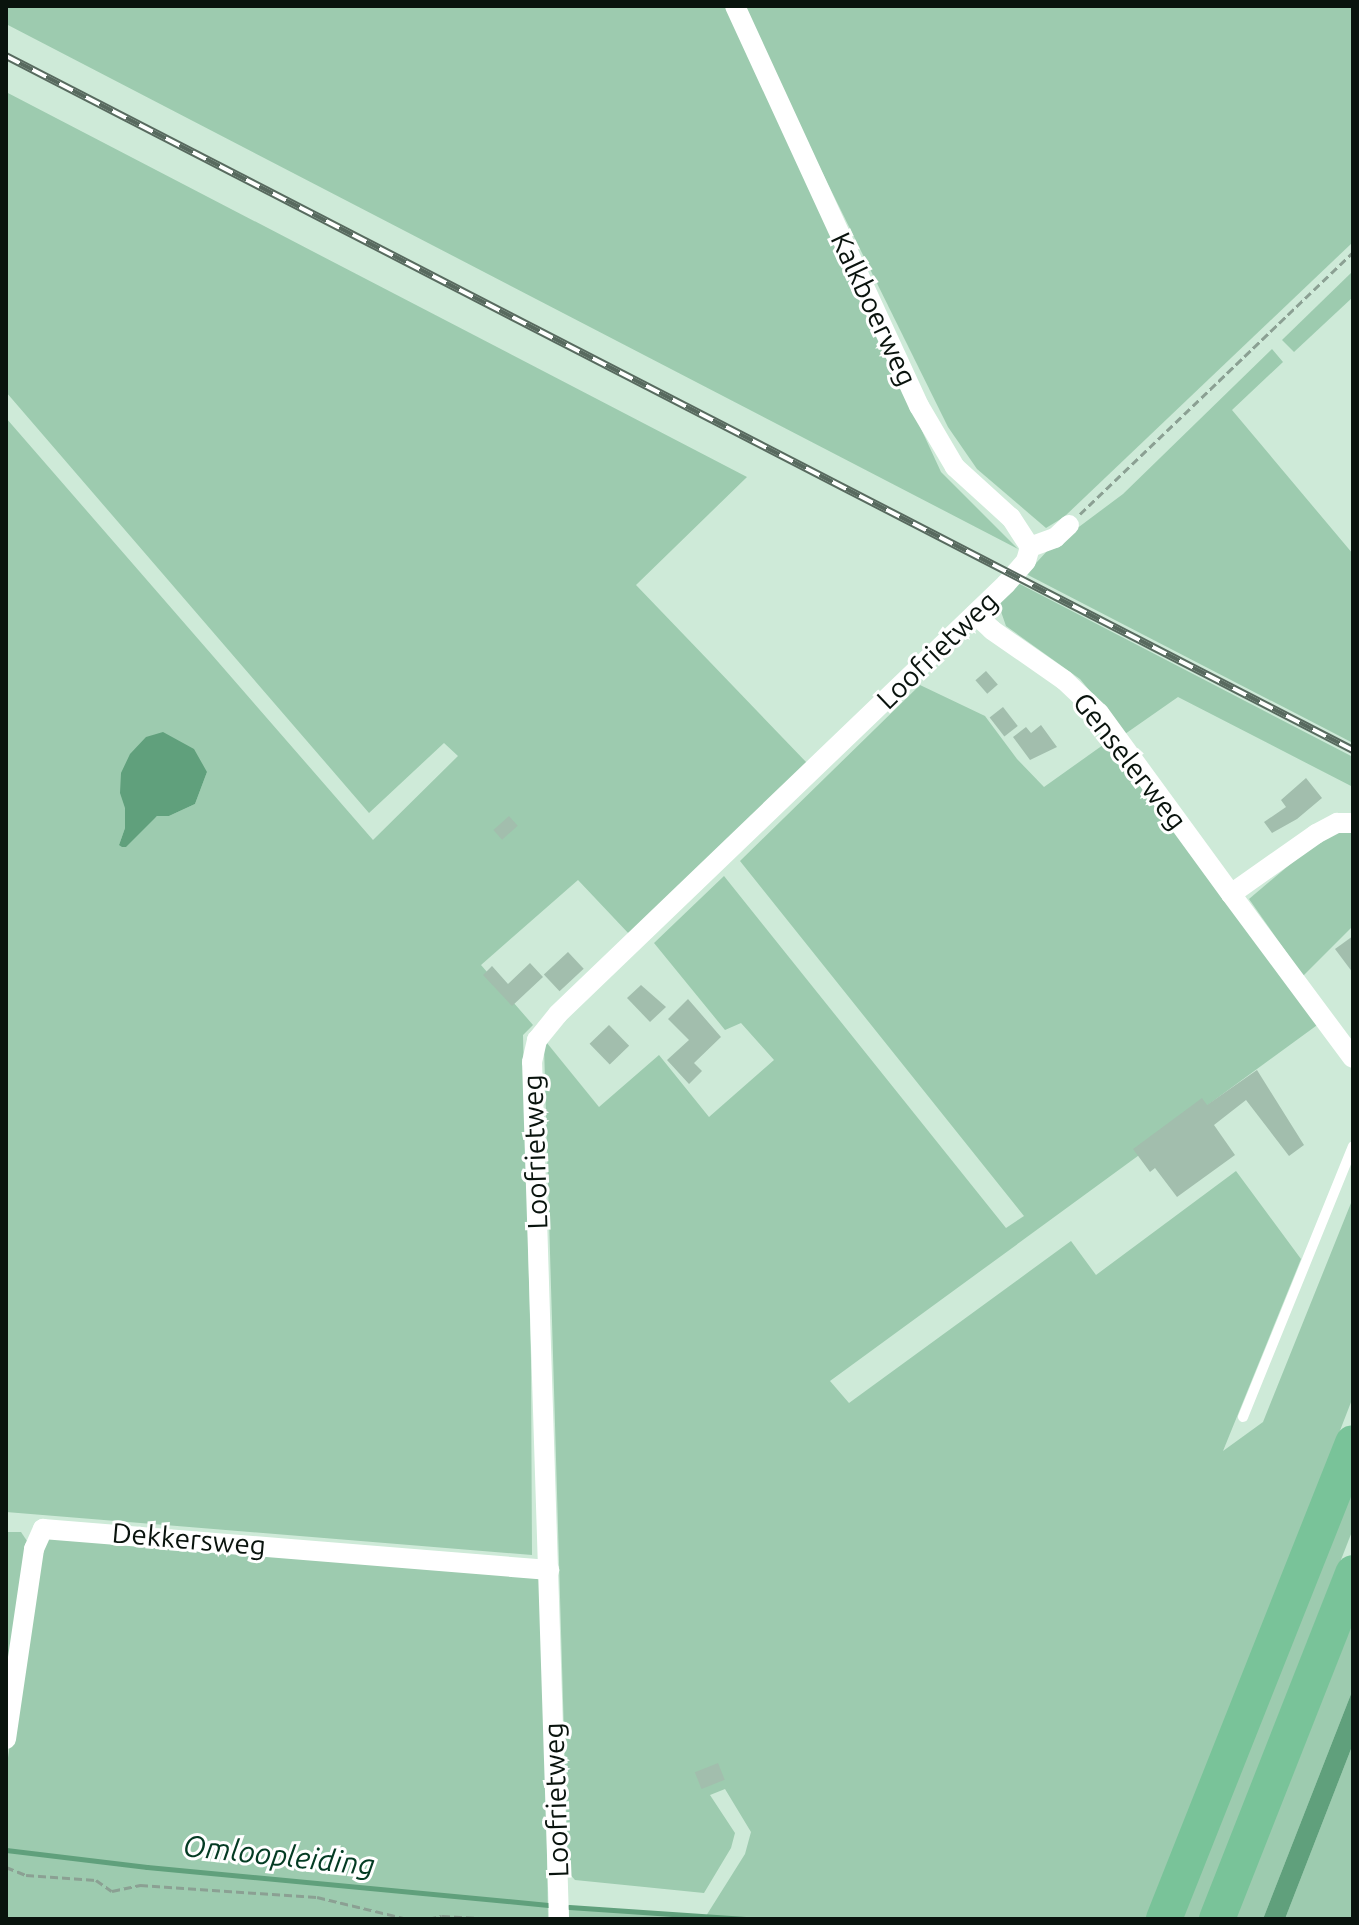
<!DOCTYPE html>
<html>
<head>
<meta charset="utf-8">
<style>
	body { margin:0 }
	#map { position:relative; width:1359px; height:1925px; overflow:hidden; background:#ceead8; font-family:Ubuntu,sans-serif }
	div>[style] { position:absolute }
	.green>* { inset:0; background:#9dcbaf }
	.water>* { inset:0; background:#60a07c }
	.stream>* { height:5px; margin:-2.5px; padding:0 2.5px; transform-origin:2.5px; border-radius:2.5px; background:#60a07c }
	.building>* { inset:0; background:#a2bead; transform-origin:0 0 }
	.path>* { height:3px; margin-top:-1.5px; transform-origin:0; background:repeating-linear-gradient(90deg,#8ba093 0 8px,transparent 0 12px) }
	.lane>* { height:10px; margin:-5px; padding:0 5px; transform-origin:5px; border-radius:5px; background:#fff }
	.street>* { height:20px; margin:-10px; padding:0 10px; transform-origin:10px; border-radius:10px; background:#fff }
	.highway>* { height:36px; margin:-18px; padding:0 18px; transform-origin:18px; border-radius:18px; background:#79c399 }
	.rail>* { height:8px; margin-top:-4px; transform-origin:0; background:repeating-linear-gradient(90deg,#fff 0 15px,#586a5f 0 30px); box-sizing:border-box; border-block:2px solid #586a5f }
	span { translate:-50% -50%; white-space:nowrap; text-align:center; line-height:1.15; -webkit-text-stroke:6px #fff; paint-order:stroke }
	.street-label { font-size:28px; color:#09130d }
	.water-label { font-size:30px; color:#043b23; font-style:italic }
	.frame { position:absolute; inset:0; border:8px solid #09130d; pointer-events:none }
</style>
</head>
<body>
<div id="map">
	<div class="green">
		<i style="clip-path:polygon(6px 6px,726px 6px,941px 472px,1018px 549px,6px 24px)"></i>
		<i style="clip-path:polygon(740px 6px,1353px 6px,1353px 242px,1064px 517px,1046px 528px,977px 469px,948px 427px)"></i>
		<i style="clip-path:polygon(evenodd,6px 92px,747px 477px,636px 585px,807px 763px,630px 935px,578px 880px,481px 965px,533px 1025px,523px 1035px,531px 1361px,532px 1555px,6px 1512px,6px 418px,373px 840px,458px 756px,444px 743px,369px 813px,6px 392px,6px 92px,207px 772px,195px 804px,169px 816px,157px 816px,119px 845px,125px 828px,125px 808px,207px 772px)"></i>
		<i style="clip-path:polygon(1353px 271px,1353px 297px,1294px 352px,1282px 340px)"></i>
		<i style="clip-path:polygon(1272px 349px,1283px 362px,1232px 410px,1353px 554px,1353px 743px,1026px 574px,1048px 550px,1123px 494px)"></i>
		<i style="clip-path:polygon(1016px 582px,1353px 757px,1353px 787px,1178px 697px,1125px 734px,1080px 679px,1006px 626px,998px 603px)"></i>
		<i style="clip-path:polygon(920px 685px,985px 716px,1017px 759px,1044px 787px,1110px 740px,1320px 1023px,830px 1381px,849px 1403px,1071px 1241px,1096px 1275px,1236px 1171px,1301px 1259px,1223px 1451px,1263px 1422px,1353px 1198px,1353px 1397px,1151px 1919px,569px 1919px,569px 1907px,706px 1916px,745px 1854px,751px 1832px,725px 1789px,710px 1795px,735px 1833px,731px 1848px,704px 1893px,575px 1880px,568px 1872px,544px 1046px,547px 1043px,599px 1107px,659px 1055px,709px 1117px,774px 1060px,741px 1023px,725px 1030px,654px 943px,724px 876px,1006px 1228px,1024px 1216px,740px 861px)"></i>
		<i style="clip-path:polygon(1353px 830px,1353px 926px,1303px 976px,1249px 899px,1319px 840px,1331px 832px)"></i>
		<i style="clip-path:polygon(1353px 1462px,1353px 1529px,1201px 1919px,1175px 1919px)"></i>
		<i style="clip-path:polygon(6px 1532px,21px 1532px,27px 1541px,6px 1693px)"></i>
		<i style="clip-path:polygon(46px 1533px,543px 1576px,548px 1919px,6px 1919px,6px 1773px,35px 1555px)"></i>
		<i style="clip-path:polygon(1353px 1608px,1353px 1689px,1263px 1919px,1230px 1919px)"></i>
		<i style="clip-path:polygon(1353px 1744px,1353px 1919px,1285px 1919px)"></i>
	</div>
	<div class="water">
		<i style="clip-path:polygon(163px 732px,194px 749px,207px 772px,195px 804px,169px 816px,157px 816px,126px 847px,122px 847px,119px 845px,125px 828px,125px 808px,120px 793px,121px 773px,130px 754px,146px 737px)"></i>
		<i style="clip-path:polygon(1353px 1689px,1353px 1744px,1285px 1919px,1263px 1919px)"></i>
	</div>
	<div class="stream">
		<i style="left:6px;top:1850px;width:142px;rotate:6.9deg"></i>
		<i style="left:147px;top:1867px;width:403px;rotate:5.4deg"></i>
		<i style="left:569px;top:1907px;width:177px;rotate:3.9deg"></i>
	</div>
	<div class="building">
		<i style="left:986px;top:671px;width:18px;height:14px;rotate:49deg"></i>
		<i style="left:1003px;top:707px;width:24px;height:17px;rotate:52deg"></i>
		<i style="clip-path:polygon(1041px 725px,1057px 747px,1030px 760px,1013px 737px,1026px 727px,1031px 733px)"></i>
		<i style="clip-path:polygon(1306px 778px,1322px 798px,1297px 819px,1272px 833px,1264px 822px,1286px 807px,1281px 800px)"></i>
		<i style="left:509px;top:816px;width:13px;height:21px;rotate:48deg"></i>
		<i style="clip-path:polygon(1353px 936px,1353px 973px,1335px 949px)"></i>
		<i style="left:568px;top:952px;width:23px;height:33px;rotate:47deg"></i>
		<i style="clip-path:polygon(530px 963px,543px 977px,512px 1006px,483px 975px,492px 966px,508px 984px)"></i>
		<i style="clip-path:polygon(641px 985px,666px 1007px,650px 1022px,627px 998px)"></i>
		<i style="clip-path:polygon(688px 999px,721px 1037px,694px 1063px,702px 1071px,689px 1084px,667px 1060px,689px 1040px,668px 1019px)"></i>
		<i style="left:609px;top:1025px;width:29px;height:27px;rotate:46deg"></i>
		<i style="clip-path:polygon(1257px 1070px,1304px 1145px,1289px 1156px,1246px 1100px,1214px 1125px,1235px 1155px,1177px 1197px,1155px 1168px,1150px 1172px,1133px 1149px,1202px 1098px,1207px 1105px)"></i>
		<i style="left:718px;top:1763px;width:18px;height:25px;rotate:68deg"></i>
	</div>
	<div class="path">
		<i style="left:1080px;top:514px;width:378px;rotate:-43.8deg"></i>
		<i style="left:6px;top:1867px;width:22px;rotate:22deg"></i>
		<i style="left:26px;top:1875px;width:70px;rotate:4.1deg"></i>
		<i style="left:96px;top:1880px;width:19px;rotate:35deg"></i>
		<i style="left:112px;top:1891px;width:29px;rotate:-12deg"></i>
		<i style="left:140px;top:1885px;width:177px;rotate:3.9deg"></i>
		<i style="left:317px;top:1897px;width:94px;rotate:13.6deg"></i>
		<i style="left:428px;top:1919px;width:14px;rotate:-12deg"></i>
		<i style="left:442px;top:1916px;width:56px;rotate:3.1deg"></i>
	</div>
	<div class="lane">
		<i style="left:1243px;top:1417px;width:292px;rotate:-67.9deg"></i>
	</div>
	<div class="street">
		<i style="left:1030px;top:547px;width:27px;rotate:-20deg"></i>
		<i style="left:1055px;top:538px;width:19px;rotate:-43deg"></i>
		<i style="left:975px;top:614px;width:23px;rotate:43deg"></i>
		<i style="left:992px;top:630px;width:88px;rotate:34.8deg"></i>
		<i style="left:1064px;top:680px;width:48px;rotate:43.3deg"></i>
		<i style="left:1099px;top:713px;width:224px;rotate:53.9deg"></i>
		<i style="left:1231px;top:894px;width:104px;rotate:-35.2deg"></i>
		<i style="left:1316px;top:834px;width:24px;rotate:-28deg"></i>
		<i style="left:1337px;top:823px;width:16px"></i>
		<i style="left:1231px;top:894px;width:204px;rotate:53.4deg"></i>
		<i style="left:6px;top:1739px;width:192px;rotate:-81.6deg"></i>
		<i style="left:34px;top:1549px;width:22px;rotate:-66deg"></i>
		<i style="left:43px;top:1529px;width:508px;rotate:4.63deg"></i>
		<i style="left:559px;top:1919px;width:857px;rotate:-91.8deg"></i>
		<i style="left:532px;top:1062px;width:23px;rotate:-77deg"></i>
		<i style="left:537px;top:1040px;width:33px;rotate:-51deg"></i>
		<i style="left:558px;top:1014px;width:621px;rotate:-43.83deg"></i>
		<i style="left:1006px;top:584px;width:30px;rotate:-49deg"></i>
		<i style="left:1026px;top:561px;width:15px;rotate:-74deg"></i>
		<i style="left:1030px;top:547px;width:35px;rotate:-123deg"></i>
		<i style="left:1011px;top:518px;width:76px;rotate:-137.7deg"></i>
		<i style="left:955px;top:467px;width:71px;rotate:-120.5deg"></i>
		<i style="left:919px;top:406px;width:440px;rotate:-114.7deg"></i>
	</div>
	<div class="highway">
		<i style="left:1164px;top:1919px;width:512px;rotate:-68.34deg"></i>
		<i style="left:1217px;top:1919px;width:372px;rotate:-68.5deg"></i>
	</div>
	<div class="rail">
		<i style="left:6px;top:56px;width:1515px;rotate:27.26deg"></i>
	</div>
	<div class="street-label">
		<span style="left:874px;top:309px;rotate:65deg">Kalkboerweg</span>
		<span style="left:937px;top:650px;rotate:-44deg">Loofrietweg</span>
		<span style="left:1130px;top:761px;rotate:52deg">Genselerweg</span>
		<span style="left:535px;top:1152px;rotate:-92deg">Loofrietweg</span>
		<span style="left:189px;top:1539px;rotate:5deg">Dekkersweg</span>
		<span style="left:556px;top:1800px;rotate:-92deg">Loofrietweg</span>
	</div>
	<div class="water-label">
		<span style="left:279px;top:1855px;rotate:6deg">Omloopleiding</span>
	</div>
	<div class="frame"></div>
</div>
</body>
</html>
